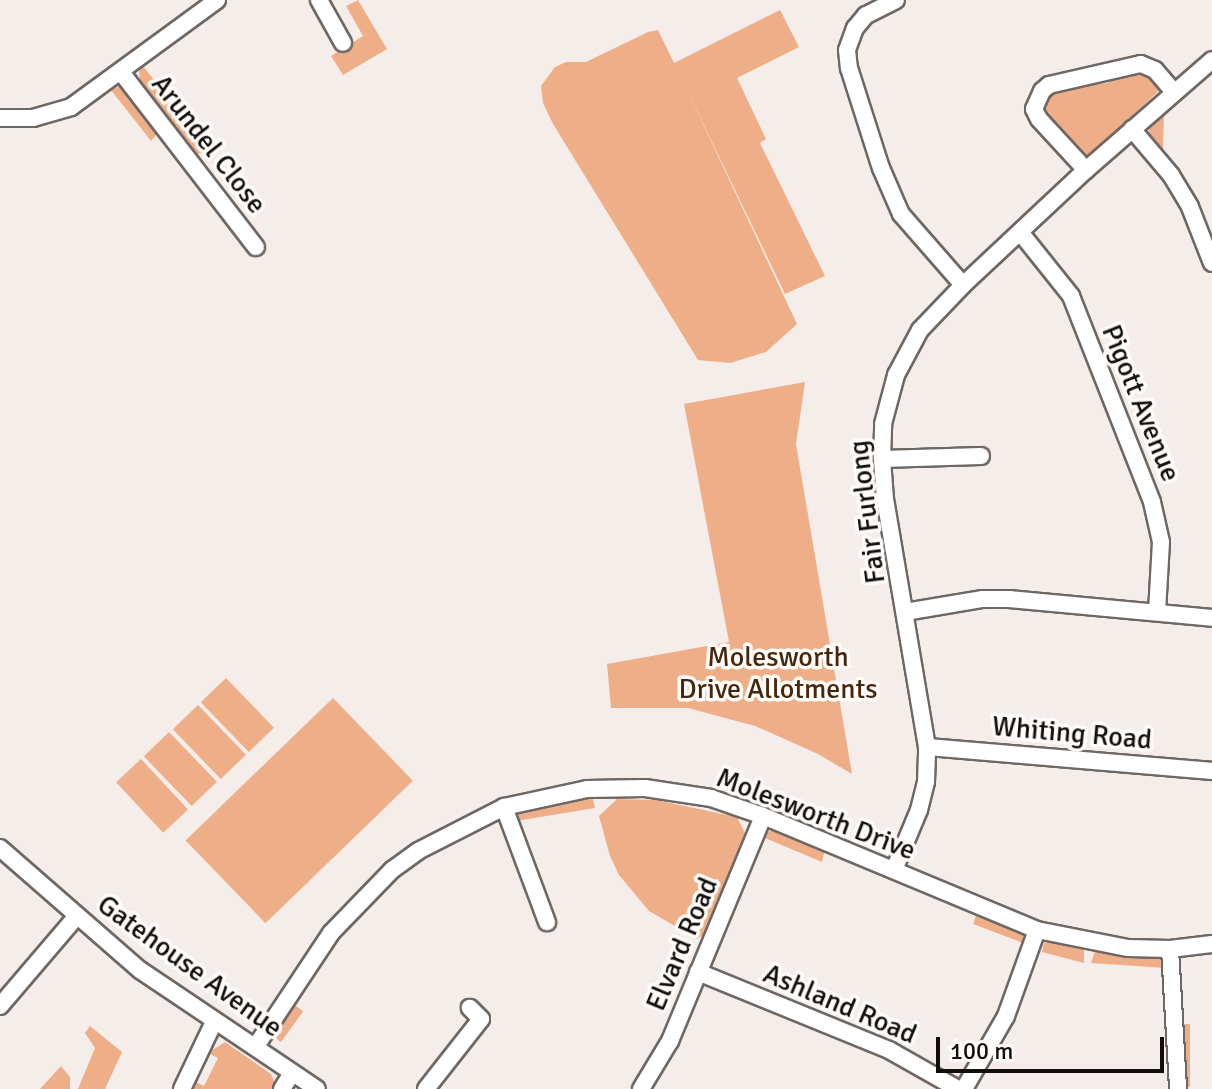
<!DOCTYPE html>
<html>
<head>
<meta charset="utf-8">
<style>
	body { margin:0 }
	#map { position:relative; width:1212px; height:1089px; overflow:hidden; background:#f5ede9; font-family:Signika,sans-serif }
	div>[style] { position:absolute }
	.green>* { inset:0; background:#eeaf88; transform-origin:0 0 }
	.roads { filter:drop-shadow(2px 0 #6e6864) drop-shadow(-2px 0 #6e6864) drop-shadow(0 2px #6e6864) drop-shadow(0 -2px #6e6864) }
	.street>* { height:16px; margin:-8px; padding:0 8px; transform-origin:8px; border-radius:8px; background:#fff }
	span { translate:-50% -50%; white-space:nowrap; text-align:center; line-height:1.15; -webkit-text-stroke:7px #fffcfa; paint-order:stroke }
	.street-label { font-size:28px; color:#110f0d }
	.park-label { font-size:28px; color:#47260e }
	.scale { position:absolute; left:936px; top:1037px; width:228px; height:36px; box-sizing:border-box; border:4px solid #110f0d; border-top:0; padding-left:10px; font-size:24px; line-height:28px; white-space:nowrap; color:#110f0d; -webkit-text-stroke:6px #fffcfa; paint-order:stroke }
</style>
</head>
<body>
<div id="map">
	<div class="green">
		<i style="clip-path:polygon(358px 0,387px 49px,343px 75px,331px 56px,363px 36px,346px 6px)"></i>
		<i style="clip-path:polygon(780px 10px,799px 47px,737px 78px,766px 139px,760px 143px,825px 276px,785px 294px,687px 90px,797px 324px,766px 352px,730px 363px,698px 360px,553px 124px,543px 103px,541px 86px,555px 67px,566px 62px,586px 62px,648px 32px,658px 30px,674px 63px)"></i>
		<i style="clip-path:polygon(143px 66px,210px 151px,197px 154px,140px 80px,139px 70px)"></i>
		<i style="clip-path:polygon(1140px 68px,1163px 87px,1090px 155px,1082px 155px,1043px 111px,1041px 105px,1051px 90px,1108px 83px,1114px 75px)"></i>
		<i style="clip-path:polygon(120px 86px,161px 129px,151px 141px,111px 90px)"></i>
		<i style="clip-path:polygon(1164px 110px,1163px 149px,1160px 151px,1148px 133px,1154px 119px)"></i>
		<i style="clip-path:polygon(805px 382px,796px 444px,852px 774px,818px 754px,755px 726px,688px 708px,611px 708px,607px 664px,729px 642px,684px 404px)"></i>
		<i style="left:226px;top:678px;width:69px;height:35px;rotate:46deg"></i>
		<i style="left:333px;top:698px;width:115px;height:205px;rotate:46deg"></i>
		<i style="left:198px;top:705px;width:69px;height:35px;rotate:46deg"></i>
		<i style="left:169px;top:732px;width:69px;height:35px;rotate:46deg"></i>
		<i style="left:141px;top:759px;width:69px;height:34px;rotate:47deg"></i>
		<i style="clip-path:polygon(592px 795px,595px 808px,516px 821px,519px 811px)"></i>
		<i style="clip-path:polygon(617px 799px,656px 800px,737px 817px,745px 833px,703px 935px,697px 939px,649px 911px,619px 875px,610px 856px,599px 816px)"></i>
		<i style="clip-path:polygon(778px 829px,825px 849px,822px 862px,765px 838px,767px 832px)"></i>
		<i style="clip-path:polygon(977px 913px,1023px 933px,1023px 943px,973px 924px)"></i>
		<i style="clip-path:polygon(1055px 941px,1084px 948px,1084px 963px,1042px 952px,1044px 943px)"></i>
		<i style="clip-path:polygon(1095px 951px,1158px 956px,1166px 968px,1091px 963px)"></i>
		<i style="left:292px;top:1003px;width:14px;height:38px;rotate:36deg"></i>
		<i style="left:1181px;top:1024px;width:9px;height:63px"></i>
		<i style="clip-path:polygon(90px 1026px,122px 1052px,105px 1089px,78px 1089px,95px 1048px,85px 1033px)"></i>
		<i style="clip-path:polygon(225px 1042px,271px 1074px,275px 1084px,272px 1089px,190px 1089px,194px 1081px,204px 1086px,218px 1058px,208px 1053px)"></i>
		<i style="clip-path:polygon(61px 1066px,70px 1077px,70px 1089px,40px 1089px)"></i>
	</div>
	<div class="roads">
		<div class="street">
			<i style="left:319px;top:0;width:49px;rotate:60.8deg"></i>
			<i style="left:896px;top:0;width:34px;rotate:153deg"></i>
			<i style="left:866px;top:15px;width:17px;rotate:130deg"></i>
			<i style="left:855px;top:28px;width:23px;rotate:110deg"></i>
			<i style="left:847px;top:50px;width:18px;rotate:84deg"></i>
			<i style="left:849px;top:68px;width:105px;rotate:72.3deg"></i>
			<i style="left:881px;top:168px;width:50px;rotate:66.5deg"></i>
			<i style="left:901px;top:214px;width:94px;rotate:48.9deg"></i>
			<i style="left:121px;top:72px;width:221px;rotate:52.4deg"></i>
			<i style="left:0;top:118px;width:33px"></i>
			<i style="left:33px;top:118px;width:40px;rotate:-16deg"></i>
			<i style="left:71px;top:107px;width:181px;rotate:-36.2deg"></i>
			<i style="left:1132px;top:129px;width:60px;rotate:49.7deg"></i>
			<i style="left:1171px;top:175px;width:37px;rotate:59deg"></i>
			<i style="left:1190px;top:207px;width:60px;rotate:68.6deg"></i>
			<i style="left:1086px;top:170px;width:69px;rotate:-132.7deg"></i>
			<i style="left:1039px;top:119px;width:11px;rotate:-117deg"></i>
			<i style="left:1034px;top:109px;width:20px;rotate:-66deg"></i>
			<i style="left:1042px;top:91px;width:9px;rotate:-41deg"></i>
			<i style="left:1049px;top:85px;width:94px;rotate:-12.9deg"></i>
			<i style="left:1141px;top:64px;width:15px;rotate:23deg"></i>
			<i style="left:1155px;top:70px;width:28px;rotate:49deg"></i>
			<i style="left:1020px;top:232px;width:82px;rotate:51.4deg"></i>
			<i style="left:1071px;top:296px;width:221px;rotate:68.5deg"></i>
			<i style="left:1152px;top:502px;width:41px;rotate:77.3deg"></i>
			<i style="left:1161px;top:542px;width:70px;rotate:93.3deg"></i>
			<i style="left:882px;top:459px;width:99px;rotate:-1.7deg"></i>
			<i style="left:905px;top:612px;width:79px;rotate:-9.5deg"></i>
			<i style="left:983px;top:599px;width:26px"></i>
			<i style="left:1009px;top:599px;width:204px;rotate:5.3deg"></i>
			<i style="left:927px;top:747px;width:286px;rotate:4.8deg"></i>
			<i style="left:504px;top:807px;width:123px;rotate:69.5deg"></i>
			<i style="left:0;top:848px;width:186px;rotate:41.1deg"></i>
			<i style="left:140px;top:970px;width:213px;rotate:33.9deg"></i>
			<i style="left:894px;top:870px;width:65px;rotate:-67.4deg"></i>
			<i style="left:919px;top:810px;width:29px;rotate:-76deg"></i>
			<i style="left:926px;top:782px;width:35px;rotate:-88deg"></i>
			<i style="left:927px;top:747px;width:252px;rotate:-99.6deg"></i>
			<i style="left:885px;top:499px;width:40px;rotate:-94.3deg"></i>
			<i style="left:882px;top:459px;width:35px;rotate:-88deg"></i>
			<i style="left:883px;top:424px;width:51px;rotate:-75.1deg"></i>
			<i style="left:896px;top:375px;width:51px;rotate:-61.9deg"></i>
			<i style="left:920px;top:330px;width:62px;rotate:-46.3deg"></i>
			<i style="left:963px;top:285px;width:168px;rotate:-43.1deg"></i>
			<i style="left:1086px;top:170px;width:167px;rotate:-41.1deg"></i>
			<i style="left:1170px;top:949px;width:140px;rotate:86.7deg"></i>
			<i style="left:698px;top:972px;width:206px;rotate:22.2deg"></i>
			<i style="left:889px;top:1050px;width:79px;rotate:29.5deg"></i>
			<i style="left:0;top:1006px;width:117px;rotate:-49.5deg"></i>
			<i style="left:256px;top:1046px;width:136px;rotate:-56.4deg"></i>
			<i style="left:331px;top:933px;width:88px;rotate:-45.9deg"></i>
			<i style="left:392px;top:870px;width:32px;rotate:-36deg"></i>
			<i style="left:418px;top:851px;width:97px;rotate:-27.1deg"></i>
			<i style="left:504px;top:807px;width:85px;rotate:-12.2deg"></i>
			<i style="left:587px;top:789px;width:58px;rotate:-1deg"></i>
			<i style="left:645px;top:788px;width:67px;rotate:8.6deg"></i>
			<i style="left:711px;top:798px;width:55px;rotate:19.1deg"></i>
			<i style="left:763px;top:816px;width:297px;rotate:22.6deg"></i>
			<i style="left:1037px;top:930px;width:93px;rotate:11.2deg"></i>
			<i style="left:1128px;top:948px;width:42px;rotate:1.4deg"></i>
			<i style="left:1170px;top:949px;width:42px;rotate:-6.8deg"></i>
			<i style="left:182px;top:1089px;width:74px;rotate:-64.5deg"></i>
			<i style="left:282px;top:1089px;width:19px;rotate:-58deg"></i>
			<i style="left:426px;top:1089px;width:89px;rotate:-51.8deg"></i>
			<i style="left:481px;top:1019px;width:16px;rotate:-135deg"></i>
			<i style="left:641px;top:1089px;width:56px;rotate:-58.9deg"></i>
			<i style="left:670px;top:1041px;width:243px;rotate:-67.5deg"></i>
			<i style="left:964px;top:1089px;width:84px;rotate:-60.1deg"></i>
			<i style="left:1006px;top:1016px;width:91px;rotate:-70.2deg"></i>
		</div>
	</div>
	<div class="street-label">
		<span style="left:209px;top:144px;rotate:52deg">Arundel Close</span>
		<span style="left:1141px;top:403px;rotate:68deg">Pigott Avenue</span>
		<span style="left:867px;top:512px;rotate:-97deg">Fair Furlong</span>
		<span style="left:1072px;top:733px;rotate:5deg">Whiting Road</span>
		<span style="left:816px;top:814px;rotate:21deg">Molesworth Drive</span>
		<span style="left:682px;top:944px;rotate:-67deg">Elvard Road</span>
		<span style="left:190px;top:966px;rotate:36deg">Gatehouse Avenue</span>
		<span style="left:840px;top:1004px;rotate:23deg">Ashland Road</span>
	</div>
	<div class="park-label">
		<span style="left:778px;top:673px">Molesworth<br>Drive Allotments</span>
	</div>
	<div class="scale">100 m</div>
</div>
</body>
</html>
